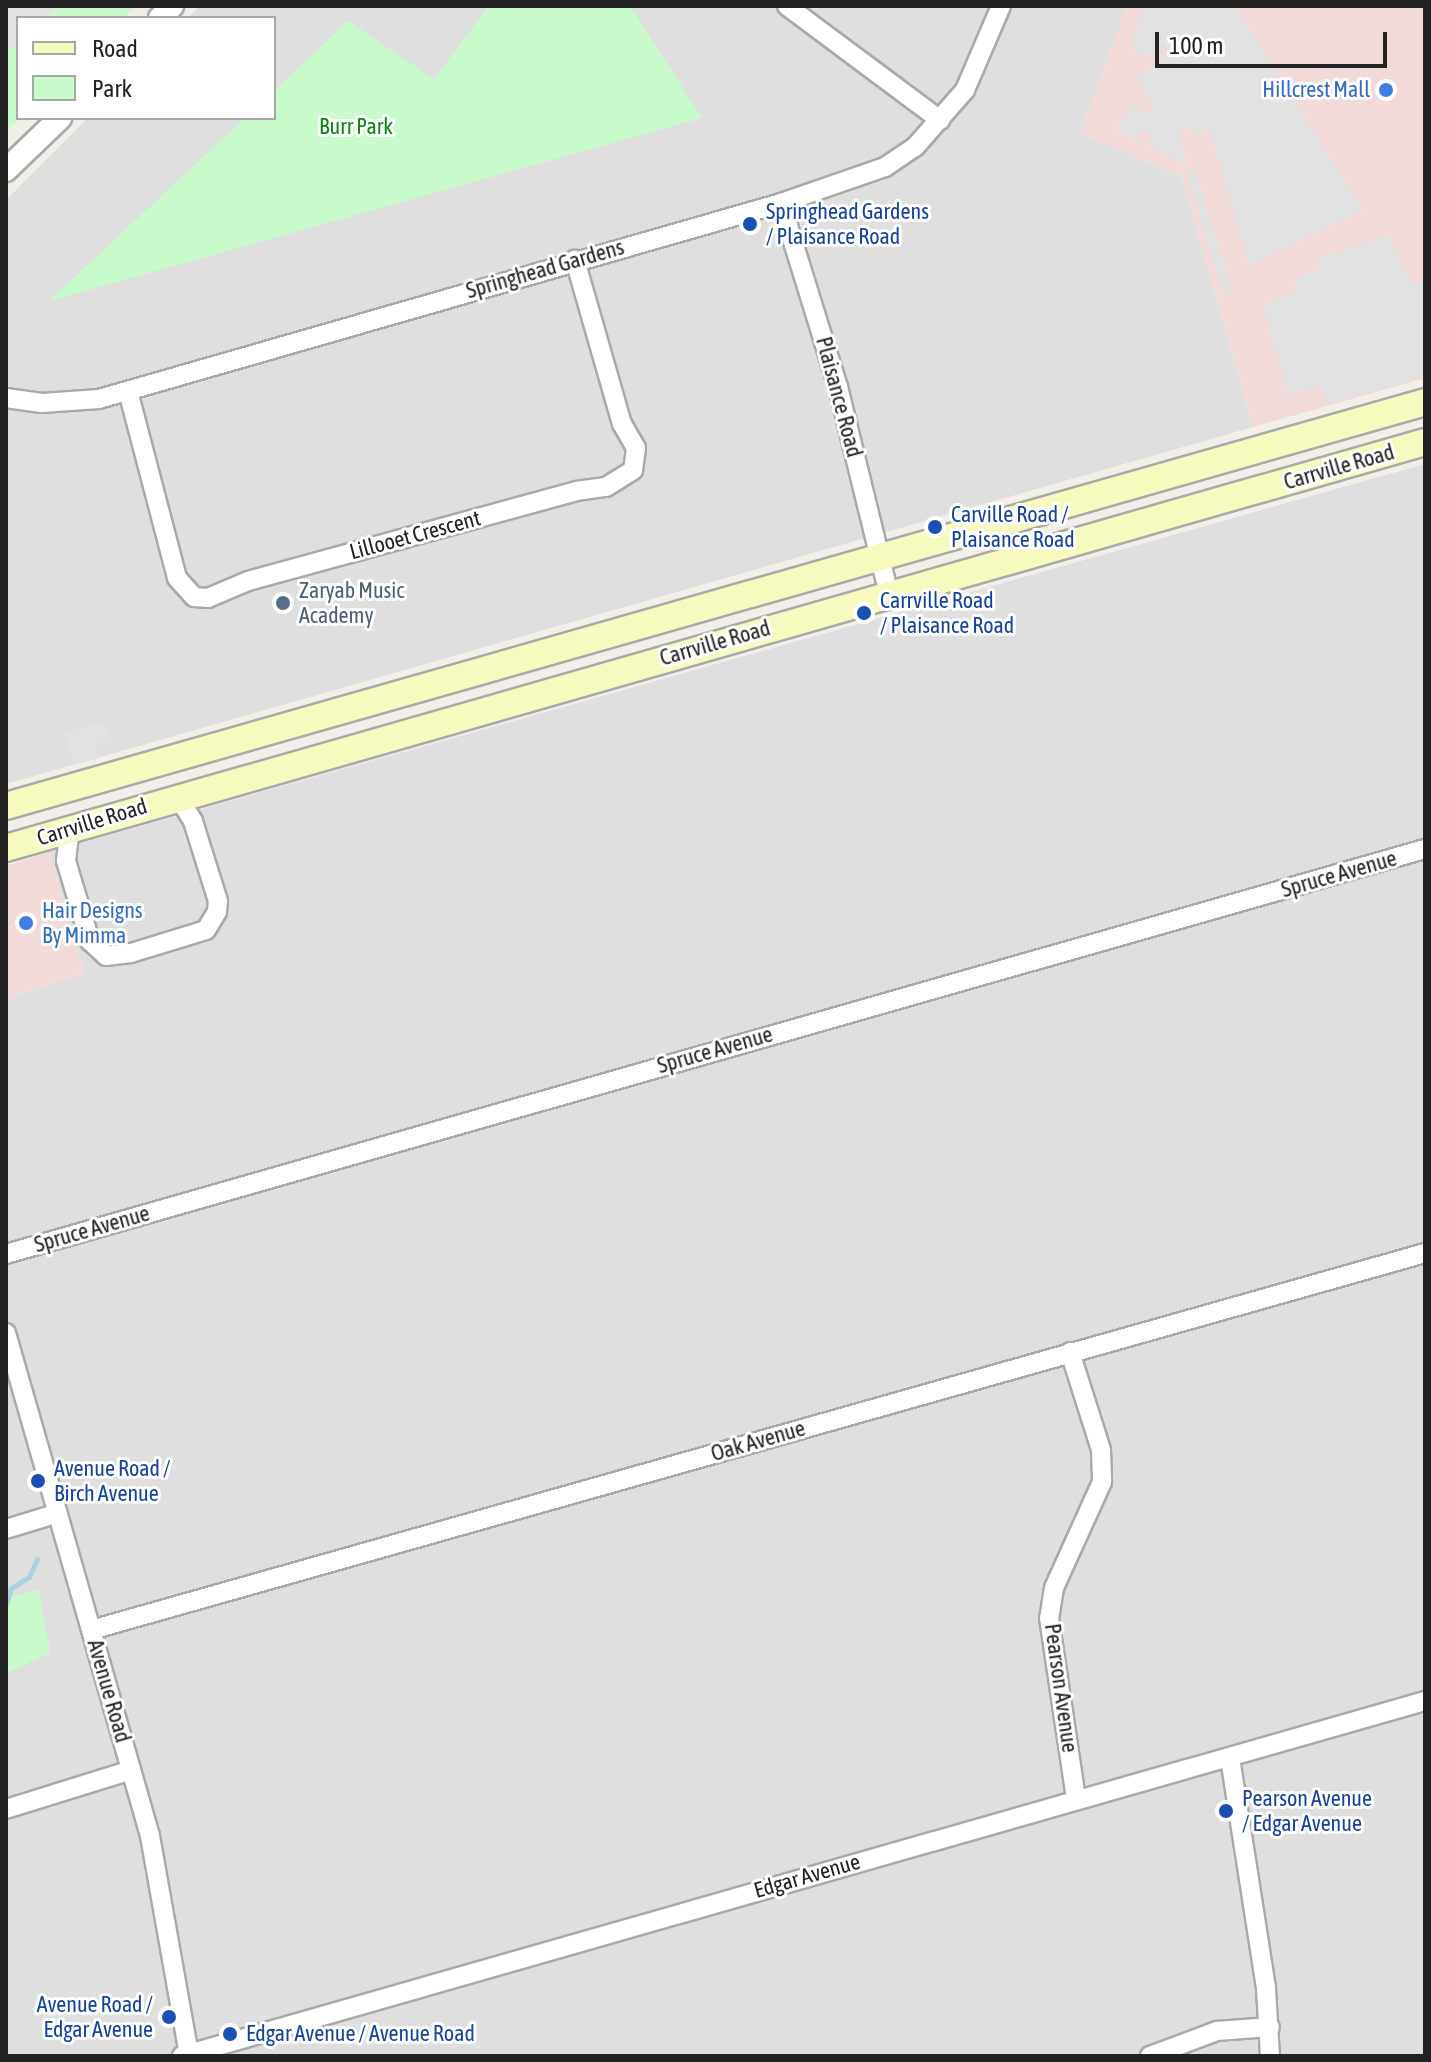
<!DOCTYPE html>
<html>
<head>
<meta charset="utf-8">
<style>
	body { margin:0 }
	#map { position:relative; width:1431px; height:2062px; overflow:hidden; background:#f2efe9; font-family:"Asap Condensed",sans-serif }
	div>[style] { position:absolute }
	.residential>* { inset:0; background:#e0dfdf }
	.commercial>* { inset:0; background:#f2dad9 }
	.park>* { inset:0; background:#c8facc }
	.parking>* { inset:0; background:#e2e2e2; transform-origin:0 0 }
	.stream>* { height:5px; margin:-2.5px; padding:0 2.5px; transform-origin:2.5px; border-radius:2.5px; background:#aad3df }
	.roads { filter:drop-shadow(2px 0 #a9a9a9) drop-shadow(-2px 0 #a9a9a9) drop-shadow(0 2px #a9a9a9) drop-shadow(0 -2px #a9a9a9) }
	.minor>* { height:18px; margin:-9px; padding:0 9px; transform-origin:9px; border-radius:9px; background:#fff }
	.tertiary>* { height:22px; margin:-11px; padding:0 11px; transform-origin:11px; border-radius:11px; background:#fff }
	.secondary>* { height:26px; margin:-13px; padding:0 13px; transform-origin:13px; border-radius:13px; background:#f7fabf }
	.dots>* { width:22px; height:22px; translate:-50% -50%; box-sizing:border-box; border:4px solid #fff; border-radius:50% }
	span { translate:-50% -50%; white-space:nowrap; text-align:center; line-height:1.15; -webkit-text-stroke:6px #fff; paint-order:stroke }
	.shop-label { font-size:22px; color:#366cbe }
	.right { translate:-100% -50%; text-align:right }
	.left { translate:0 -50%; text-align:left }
	.park-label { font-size:22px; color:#0c8416 }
	.transit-label { font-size:22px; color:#164399 }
	.street-label { font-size:22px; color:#222 }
	.service-label { font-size:22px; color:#4e5e75 }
	.frame { position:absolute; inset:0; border:8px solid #222; pointer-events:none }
	.legend { position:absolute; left:16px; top:16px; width:260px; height:104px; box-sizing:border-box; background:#fff; border:2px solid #a7a7a7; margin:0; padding:10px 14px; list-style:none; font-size:24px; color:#222 }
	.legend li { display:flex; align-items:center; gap:16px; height:40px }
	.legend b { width:40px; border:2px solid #a7a7a7 }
	.scale { position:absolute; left:1155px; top:32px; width:232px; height:36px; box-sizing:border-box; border:4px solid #222; border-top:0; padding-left:10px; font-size:24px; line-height:28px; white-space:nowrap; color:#222; -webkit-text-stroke:6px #fff; paint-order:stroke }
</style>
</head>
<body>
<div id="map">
	<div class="residential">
		<i style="clip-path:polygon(200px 6px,1127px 6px,1080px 133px,1182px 177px,1253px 427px,6px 784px,6px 200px,88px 118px,274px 118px,274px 18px,188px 18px)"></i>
		<i style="clip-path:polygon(1425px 464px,1425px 2056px,6px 2056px,6px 1673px,50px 1652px,38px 1591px,6px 1598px,6px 998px,84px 974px,49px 852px)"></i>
	</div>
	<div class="commercial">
		<i style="clip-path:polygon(1127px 6px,1425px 6px,1425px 378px,1253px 427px,1182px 177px,1080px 133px)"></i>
		<i style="clip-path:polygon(49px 852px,84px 974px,6px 998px,6px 866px)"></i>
	</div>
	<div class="park">
		<i style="clip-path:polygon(6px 6px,136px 6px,124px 18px,18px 18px,20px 118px,6px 131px)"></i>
		<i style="clip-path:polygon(489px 6px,630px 6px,702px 118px,49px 301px,245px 118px,274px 118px,274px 91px,348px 21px,434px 79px)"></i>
		<i style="clip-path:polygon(38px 1590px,50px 1653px,6px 1673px,6px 1598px)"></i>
	</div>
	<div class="parking">
		<i style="clip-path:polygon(6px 6px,58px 6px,45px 18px,18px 18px,18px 42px,6px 53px)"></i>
		<i style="clip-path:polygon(1144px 6px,1235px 6px,1363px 210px,1249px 265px,1209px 128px,1193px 135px,1187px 125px,1179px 132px,1187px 164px,1150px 147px,1152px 135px,1141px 129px,1135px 139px,1115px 131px,1132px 106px,1157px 116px,1136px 77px,1163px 65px,1158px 56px,1168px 51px,1163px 42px,1153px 56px,1130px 50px)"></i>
		<i style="left:1195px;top:169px;width:129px;height:9px;rotate:73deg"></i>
		<i style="clip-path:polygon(1387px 235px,1412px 285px,1425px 282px,1425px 376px,1326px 404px,1320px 387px,1288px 393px,1263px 305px,1298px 291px,1294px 279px,1320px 269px,1316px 260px)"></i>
		<i style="clip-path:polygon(103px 721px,108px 739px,95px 745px,98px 758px,74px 765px,65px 732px)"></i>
	</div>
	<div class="stream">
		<i style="left:6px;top:1604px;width:17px;rotate:-73deg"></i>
		<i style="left:11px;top:1588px;width:21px;rotate:-31deg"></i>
		<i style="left:29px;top:1577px;width:20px;rotate:-66deg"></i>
	</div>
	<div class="roads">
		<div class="minor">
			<i style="left:787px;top:6px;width:191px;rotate:36.7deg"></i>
			<i style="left:781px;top:203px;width:193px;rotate:72.8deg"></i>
			<i style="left:838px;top:387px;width:213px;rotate:76.2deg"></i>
			<i style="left:128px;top:391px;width:193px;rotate:75.3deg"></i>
			<i style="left:177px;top:578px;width:25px;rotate:48deg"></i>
			<i style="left:194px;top:597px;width:14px;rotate:4deg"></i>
			<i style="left:208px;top:598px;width:43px;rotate:-23deg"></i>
			<i style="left:248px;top:581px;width:340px;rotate:-15.3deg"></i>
			<i style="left:576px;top:491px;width:30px;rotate:-8deg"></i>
			<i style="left:606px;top:487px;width:32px;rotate:-32deg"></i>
			<i style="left:633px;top:470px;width:22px;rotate:-82deg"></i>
			<i style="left:636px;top:448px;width:28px;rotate:-120deg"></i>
			<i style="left:622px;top:424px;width:171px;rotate:-106deg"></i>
			<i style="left:6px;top:398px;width:36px;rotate:8deg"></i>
			<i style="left:42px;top:403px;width:57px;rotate:-4deg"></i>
			<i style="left:99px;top:399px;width:710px;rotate:-16.03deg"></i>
			<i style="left:781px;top:203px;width:110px;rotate:-19.1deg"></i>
			<i style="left:885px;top:167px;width:36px;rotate:-34deg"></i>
			<i style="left:915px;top:147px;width:76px;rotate:-48.7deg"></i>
			<i style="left:965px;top:90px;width:91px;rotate:-66.8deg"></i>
			<i style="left:70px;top:828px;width:33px;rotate:97deg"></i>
			<i style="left:66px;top:861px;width:84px;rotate:73.3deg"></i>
			<i style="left:90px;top:941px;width:22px;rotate:43deg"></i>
			<i style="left:106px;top:956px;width:25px;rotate:-7deg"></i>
			<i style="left:131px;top:953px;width:78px;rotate:-17deg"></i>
			<i style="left:206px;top:930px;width:21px;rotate:-59deg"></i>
			<i style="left:217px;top:912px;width:11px;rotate:-85deg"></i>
			<i style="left:218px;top:901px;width:84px;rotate:-107.4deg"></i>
			<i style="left:193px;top:821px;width:28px;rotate:-122deg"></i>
			<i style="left:6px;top:1254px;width:1476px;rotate:-15.93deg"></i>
			<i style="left:6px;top:1333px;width:523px;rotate:74.02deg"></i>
			<i style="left:150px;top:1836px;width:221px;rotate:79.9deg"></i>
			<i style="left:1070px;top:1352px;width:103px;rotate:72.4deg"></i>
			<i style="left:1101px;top:1450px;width:32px;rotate:88deg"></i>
			<i style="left:1102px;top:1482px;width:116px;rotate:114.4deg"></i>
			<i style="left:1054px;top:1588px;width:30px;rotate:99deg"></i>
			<i style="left:1049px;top:1618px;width:183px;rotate:81.5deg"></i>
			<i style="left:6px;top:1529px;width:51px;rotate:-17deg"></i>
			<i style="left:91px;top:1630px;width:1386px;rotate:-15.78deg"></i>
			<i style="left:1230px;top:1758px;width:234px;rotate:81.1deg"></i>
			<i style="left:1266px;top:1989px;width:67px;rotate:86.6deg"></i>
			<i style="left:6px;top:1809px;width:131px;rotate:-17.3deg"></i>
			<i style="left:182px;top:2056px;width:1293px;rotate:-15.94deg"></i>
			<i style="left:1150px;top:2056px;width:72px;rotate:-20.5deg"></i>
			<i style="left:1217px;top:2031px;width:53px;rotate:-4.3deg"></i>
		</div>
		<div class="tertiary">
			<i style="left:160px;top:18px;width:17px;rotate:-45deg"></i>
			<i style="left:6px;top:170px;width:75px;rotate:-43.9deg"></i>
		</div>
		<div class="secondary">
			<i style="left:6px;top:806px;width:1475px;rotate:-15.89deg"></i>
			<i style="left:6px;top:848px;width:1476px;rotate:-15.97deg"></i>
		</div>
	</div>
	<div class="dots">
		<i style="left:1386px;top:90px;background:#3f7fe0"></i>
		<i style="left:750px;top:224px;background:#1a4fb4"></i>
		<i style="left:935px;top:527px;background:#1a4fb4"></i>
		<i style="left:283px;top:603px;background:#5c6f8a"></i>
		<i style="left:864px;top:613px;background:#1a4fb4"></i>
		<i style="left:26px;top:923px;background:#3f7fe0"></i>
		<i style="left:38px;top:1481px;background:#1a4fb4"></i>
		<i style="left:1226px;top:1811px;background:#1a4fb4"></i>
		<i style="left:169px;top:2017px;background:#1a4fb4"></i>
		<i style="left:230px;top:2034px;background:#1a4fb4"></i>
	</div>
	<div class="shop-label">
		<span class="right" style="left:1370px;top:90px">Hillcrest Mall</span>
		<span class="left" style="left:42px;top:923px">Hair Designs<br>By Mimma</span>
	</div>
	<div class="park-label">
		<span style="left:356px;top:127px">Burr Park</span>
	</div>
	<div class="transit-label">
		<span class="left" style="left:766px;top:224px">Springhead Gardens<br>/ Plaisance Road</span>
		<span class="left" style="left:951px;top:527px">Carville Road /<br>Plaisance Road</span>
		<span class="left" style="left:880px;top:613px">Carrville Road<br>/ Plaisance Road</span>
		<span class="left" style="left:54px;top:1481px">Avenue Road /<br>Birch Avenue</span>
		<span class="left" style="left:1242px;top:1811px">Pearson Avenue<br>/ Edgar Avenue</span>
		<span class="right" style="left:153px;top:2017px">Avenue Road /<br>Edgar Avenue</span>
		<span class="left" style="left:246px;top:2034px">Edgar Avenue / Avenue Road</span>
	</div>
	<div class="street-label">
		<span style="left:545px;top:269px;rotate:-16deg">Springhead Gardens</span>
		<span style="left:839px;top:397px;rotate:75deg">Plaisance Road</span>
		<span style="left:1339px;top:467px;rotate:-16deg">Carrville Road</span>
		<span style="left:415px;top:535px;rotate:-15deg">Lillooet Crescent</span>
		<span style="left:715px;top:643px;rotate:-16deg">Carrville Road</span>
		<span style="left:92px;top:822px;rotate:-17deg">Carrville Road</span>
		<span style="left:1339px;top:874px;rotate:-16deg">Spruce Avenue</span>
		<span style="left:715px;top:1050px;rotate:-16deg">Spruce Avenue</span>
		<span style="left:92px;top:1229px;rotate:-16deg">Spruce Avenue</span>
		<span style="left:758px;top:1441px;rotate:-16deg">Oak Avenue</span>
		<span style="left:1061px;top:1688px;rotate:82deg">Pearson Avenue</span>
		<span style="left:109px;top:1691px;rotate:74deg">Avenue Road</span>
		<span style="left:807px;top:1876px;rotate:-16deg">Edgar Avenue</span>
	</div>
	<div class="service-label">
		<span class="left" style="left:299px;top:603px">Zaryab Music<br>Academy</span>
	</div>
	<div class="frame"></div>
	<ul class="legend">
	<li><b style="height:10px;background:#f7fabf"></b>Road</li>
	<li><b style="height:22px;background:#c8facc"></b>Park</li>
	</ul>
	<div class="scale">100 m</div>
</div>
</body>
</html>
